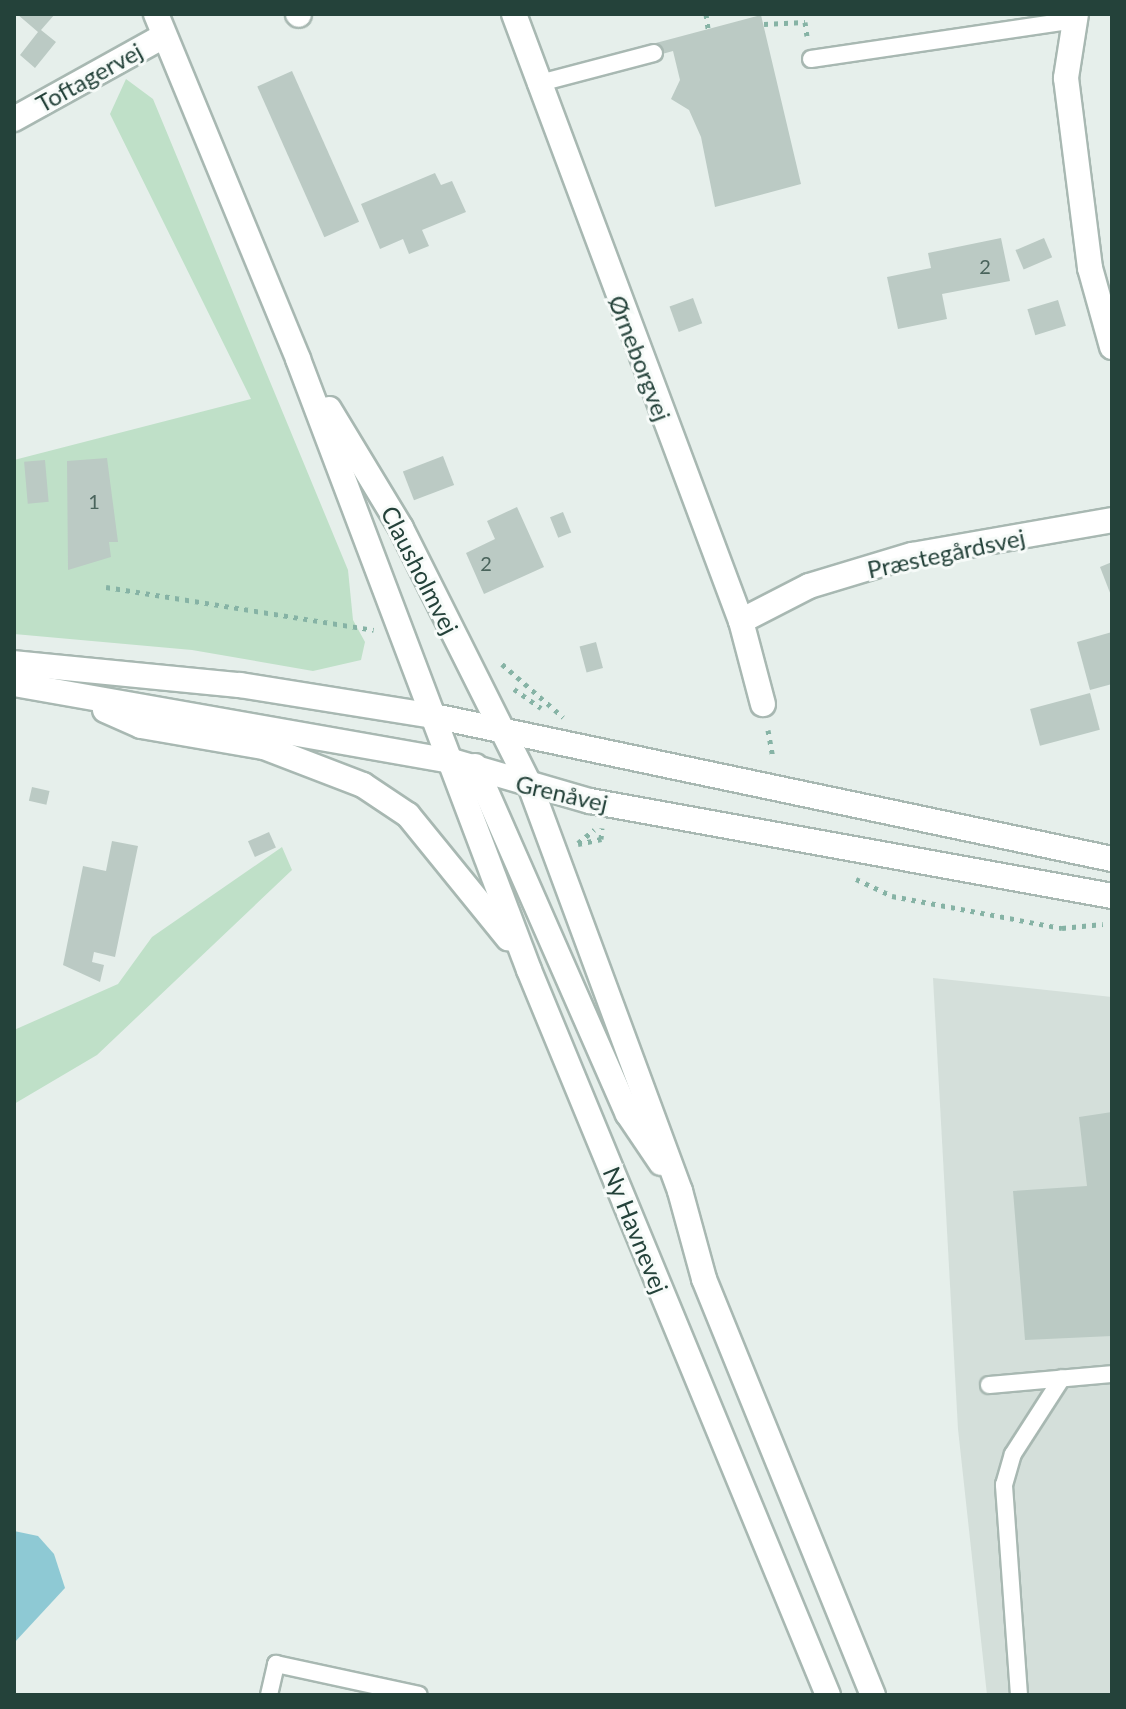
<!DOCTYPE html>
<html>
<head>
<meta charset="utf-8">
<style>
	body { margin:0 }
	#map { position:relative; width:1126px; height:1709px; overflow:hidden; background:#e6efeb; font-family:Lato,sans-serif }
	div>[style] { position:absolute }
	.built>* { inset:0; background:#d4dfda }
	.green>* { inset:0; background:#bfe0c8 }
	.water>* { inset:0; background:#8ec9d4 }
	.building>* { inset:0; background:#bbcac4; transform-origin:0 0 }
	.path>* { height:5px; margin-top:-2.5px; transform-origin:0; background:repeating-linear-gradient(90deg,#86b3a5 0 4px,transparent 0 10px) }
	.roads { filter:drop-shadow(2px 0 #a8b8b2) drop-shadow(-2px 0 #a8b8b2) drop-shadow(0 2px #a8b8b2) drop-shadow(0 -2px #a8b8b2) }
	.lane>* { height:16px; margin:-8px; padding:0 8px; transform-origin:8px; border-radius:8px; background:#fff }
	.street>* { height:24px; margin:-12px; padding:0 12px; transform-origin:12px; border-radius:12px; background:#fff }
	.secondary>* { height:24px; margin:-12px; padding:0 12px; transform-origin:12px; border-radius:12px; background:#fff }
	span { translate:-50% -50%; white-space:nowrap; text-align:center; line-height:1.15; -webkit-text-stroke:6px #f7fbf9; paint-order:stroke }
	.number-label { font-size:20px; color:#4a645c }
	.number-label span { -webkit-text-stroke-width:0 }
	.street-label { font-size:24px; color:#24423a }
	.frame { position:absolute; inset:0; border:16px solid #24423a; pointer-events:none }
</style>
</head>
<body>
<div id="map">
	<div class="built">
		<i style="clip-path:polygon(933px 978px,1112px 997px,1112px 1695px,987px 1695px,958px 1429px)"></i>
	</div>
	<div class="green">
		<i style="clip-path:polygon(126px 79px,153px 99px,348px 570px,353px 620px,365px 642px,361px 660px,313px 671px,192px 650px,14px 634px,14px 460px,251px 399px,110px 114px)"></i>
		<i style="clip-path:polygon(282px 847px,292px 870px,97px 1055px,14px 1104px,14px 1030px,118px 984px,152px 937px)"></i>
	</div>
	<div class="water">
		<i style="clip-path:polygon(14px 1531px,38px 1536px,54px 1554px,65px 1588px,14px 1643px)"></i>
	</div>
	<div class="building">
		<i style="clip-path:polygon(17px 14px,55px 14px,41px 30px,56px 42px,35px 68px,20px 55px,38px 32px)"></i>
		<i style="clip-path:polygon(761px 15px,801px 184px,715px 207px,701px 137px,689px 110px,671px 99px,680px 80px,673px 51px,655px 56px,652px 44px)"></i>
		<i style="left:292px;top:71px;width:165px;height:38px;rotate:66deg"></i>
		<i style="clip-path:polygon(435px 173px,441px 185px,452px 181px,466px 212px,422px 230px,429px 246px,409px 254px,403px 239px,380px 249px,361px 204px)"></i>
		<i style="clip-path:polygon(1001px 238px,1010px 281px,942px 294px,947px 319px,898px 329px,887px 277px,931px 268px,928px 253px)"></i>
		<i style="left:1044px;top:238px;width:21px;height:31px;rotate:67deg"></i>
		<i style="left:693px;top:298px;width:27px;height:25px;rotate:70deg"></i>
		<i style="left:1058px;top:300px;width:27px;height:32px;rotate:73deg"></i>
		<i style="left:443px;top:456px;width:31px;height:43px;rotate:69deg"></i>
		<i style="clip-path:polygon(107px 458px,118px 542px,109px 542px,111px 557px,68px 570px,67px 461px)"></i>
		<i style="left:45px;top:460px;width:42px;height:21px;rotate:85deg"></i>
		<i style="clip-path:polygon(517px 507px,544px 567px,484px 594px,466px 553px,495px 539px,487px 521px)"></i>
		<i style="left:563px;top:512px;width:22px;height:14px;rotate:68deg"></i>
		<i style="clip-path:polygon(1112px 562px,1112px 598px,1100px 567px)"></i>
		<i style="clip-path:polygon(1112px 632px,1112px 684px,1090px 690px,1077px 642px)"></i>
		<i style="left:596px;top:642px;width:27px;height:17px;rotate:75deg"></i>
		<i style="left:1090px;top:693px;width:38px;height:62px;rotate:75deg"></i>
		<i style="left:32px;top:787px;width:18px;height:14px;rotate:13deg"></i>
		<i style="left:269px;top:832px;width:17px;height:23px;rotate:66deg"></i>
		<i style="clip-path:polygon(112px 841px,138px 846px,115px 957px,94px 952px,92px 962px,104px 965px,100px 982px,63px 965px,83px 866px,106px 871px)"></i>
		<i style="clip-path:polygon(1112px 1112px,1112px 1336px,1025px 1340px,1013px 1191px,1087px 1186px,1079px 1117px)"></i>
	</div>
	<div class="path">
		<i style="left:706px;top:14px;width:15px;rotate:82deg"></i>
		<i style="left:764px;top:24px;width:41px;rotate:-2.8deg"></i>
		<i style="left:805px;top:22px;width:14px;rotate:82deg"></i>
		<i style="left:106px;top:587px;width:271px;rotate:9.1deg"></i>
		<i style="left:502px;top:664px;width:81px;rotate:41deg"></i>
		<i style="left:514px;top:689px;width:33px;rotate:35deg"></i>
		<i style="left:768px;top:730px;width:27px;rotate:80deg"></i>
		<i style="left:578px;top:843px;width:21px;rotate:-39deg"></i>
		<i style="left:578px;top:844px;width:24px;rotate:-12deg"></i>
		<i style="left:601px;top:839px;width:11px;rotate:-85deg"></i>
		<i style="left:856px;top:879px;width:40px;rotate:25deg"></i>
		<i style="left:892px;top:896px;width:173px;rotate:10.7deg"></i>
		<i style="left:1062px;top:928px;width:41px;rotate:-5.6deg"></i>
	</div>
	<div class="roads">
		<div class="lane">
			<i style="left:811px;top:59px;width:267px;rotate:-8.4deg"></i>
			<i style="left:536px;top:84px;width:122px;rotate:-14.7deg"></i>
			<i style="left:989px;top:1385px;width:123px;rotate:-5.1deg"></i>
			<i style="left:269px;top:1695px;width:32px;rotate:-77deg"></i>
			<i style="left:276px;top:1664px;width:146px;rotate:12.2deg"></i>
			<i style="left:1019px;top:1695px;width:211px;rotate:-94.1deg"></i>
			<i style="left:1004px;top:1485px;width:32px;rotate:-74deg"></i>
			<i style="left:1013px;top:1454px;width:90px;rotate:-57.2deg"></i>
		</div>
		<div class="street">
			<i style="left:298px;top:14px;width:1px;rotate:45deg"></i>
			<i style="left:514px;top:14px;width:648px;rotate:69.5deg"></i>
			<i style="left:741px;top:621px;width:86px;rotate:75.2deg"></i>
			<i style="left:1076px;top:14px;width:65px;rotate:98.9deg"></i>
			<i style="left:1066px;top:78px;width:192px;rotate:82.8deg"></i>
			<i style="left:1090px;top:268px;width:82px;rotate:74.4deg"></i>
			<i style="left:14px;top:119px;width:171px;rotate:-29deg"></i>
			<i style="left:741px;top:621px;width:76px;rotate:-27.2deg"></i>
			<i style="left:809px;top:586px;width:108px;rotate:-16.8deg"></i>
			<i style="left:912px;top:555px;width:203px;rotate:-9.9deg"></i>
		</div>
		<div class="secondary">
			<i style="left:156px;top:14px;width:373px;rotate:67.6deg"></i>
			<i style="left:298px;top:359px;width:653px;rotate:69.29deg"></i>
			<i style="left:529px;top:970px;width:784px;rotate:67.59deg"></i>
			<i style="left:329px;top:409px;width:139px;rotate:58.8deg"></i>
			<i style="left:401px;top:528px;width:291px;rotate:63.4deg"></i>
			<i style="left:531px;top:788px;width:430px;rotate:69.7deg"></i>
			<i style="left:680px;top:1191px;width:91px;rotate:74.7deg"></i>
			<i style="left:704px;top:1279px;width:449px;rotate:67.9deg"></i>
			<i style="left:14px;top:663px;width:227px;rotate:5.6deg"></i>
			<i style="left:240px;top:685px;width:196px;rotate:9.1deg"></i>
			<i style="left:434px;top:716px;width:693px;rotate:11.91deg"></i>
			<i style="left:14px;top:684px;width:445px;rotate:10deg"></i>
			<i style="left:452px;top:761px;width:144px;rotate:16.2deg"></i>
			<i style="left:590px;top:801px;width:531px;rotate:10.31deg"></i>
			<i style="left:105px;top:710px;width:39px;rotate:24deg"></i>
			<i style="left:141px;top:726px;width:125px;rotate:9.7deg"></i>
			<i style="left:264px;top:747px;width:106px;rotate:21deg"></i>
			<i style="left:363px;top:785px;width:54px;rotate:33.7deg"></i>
			<i style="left:408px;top:815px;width:159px;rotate:50.9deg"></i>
			<i style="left:475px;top:766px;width:380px;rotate:66.3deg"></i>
			<i style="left:628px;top:1114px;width:59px;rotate:56deg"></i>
		</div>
	</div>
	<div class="number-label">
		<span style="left:985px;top:266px">2</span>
		<span style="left:94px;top:501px">1</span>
		<span style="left:486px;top:563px">2</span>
	</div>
	<div class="street-label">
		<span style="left:89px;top:77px;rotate:-29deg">Toftagervej</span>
		<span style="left:640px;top:358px;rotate:69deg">Ørneborgvej</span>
		<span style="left:946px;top:553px;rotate:-12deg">Præstegårdsvej</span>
		<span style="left:420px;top:570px;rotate:63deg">Clausholmvej</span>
		<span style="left:562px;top:793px;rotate:13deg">Grenåvej</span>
		<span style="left:636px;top:1230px;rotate:68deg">Ny Havnevej</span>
	</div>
	<div class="frame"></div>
</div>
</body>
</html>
